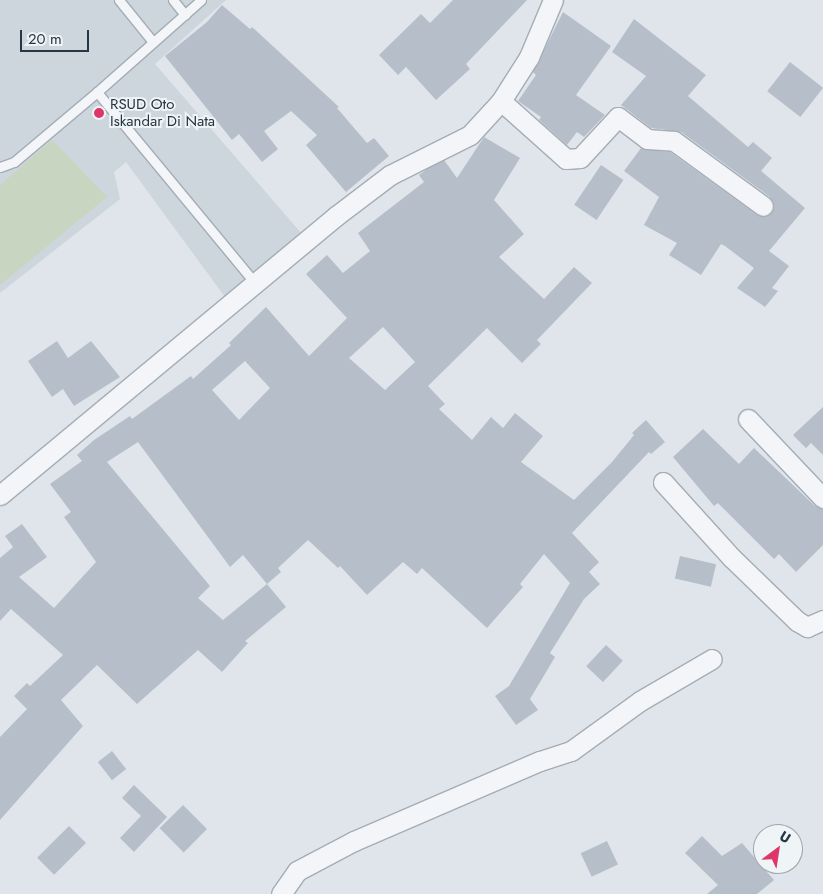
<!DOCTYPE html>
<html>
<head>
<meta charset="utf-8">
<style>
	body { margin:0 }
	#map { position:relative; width:823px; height:894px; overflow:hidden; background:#dfe5ea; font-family:Jost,sans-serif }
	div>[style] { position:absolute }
	.built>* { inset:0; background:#cdd5dd }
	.green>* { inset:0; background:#c8d5c0 }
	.building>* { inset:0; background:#b6bfc9; transform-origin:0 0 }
	.roads { filter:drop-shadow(1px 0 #a4adb5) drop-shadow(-1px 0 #a4adb5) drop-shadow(0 1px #a4adb5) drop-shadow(0 -1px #a4adb5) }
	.lane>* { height:9px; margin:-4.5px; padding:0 4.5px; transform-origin:4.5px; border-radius:4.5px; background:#f3f5f8 }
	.street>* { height:19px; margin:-9.5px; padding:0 9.5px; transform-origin:9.5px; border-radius:9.5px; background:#f3f5f8 }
	.dots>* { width:14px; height:14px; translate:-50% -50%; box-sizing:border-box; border:2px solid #eff4f7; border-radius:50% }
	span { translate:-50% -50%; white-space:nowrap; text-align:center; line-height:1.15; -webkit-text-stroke:4px #eff4f7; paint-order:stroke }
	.poi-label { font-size:15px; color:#263644 }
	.left { translate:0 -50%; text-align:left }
	.north { position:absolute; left:753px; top:824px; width:50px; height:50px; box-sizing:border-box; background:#eff4f7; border:1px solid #9fa8af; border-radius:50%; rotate:31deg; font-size:14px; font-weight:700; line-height:20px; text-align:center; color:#263644 }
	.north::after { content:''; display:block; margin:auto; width:18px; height:22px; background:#de366a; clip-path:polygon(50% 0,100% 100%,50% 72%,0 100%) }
	.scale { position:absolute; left:20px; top:30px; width:69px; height:22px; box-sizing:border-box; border:2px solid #263644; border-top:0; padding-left:6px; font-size:15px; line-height:18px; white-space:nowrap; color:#263644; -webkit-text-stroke:4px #eff4f7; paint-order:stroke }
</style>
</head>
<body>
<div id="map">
	<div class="built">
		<i style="clip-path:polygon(0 0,226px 0,155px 64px,302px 234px,225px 297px,126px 162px,114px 172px,120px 199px,0 293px)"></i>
	</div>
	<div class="green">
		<i style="clip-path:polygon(52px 140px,107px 197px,0 285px,0 185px)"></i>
	</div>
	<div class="building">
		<i style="clip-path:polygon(453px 0,527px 0,466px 64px,470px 69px,436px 100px,406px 67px,398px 75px,379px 55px,421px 14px,430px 23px)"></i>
		<i style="clip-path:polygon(222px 5px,250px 29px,252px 27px,339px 107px,337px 108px,367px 143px,374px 138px,389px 156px,346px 192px,306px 145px,317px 135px,291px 111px,264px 131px,278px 149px,262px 162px,239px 134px,232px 140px,165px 56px,207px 22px)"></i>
		<i style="clip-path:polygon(563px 12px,611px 46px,576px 95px,605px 115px,584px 137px,577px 132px,567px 145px,539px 120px,541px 117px,518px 101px,536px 75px,533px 72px)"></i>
		<i style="clip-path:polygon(634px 19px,706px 75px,688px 96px,748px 147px,753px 142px,772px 158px,761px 171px,805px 208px,769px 251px,789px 266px,772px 288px,778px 291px,765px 307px,737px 288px,754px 268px,725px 246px,721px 244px,701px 275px,669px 255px,677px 243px,644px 225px,659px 197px,624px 171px,641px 148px,670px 152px,757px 215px,768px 216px,774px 207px,770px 197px,681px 132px,651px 128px,621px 105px,646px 76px,612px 52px)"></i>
		<i style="left:790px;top:62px;width:42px;height:37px;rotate:38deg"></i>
		<i style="clip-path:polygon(evenodd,484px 137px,520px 158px,494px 200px,524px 234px,499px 257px,544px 299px,574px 267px,592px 283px,537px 340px,541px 344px,522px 363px,487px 328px,428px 386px,445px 404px,439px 409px,472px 440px,491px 417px,503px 428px,515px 413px,543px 436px,521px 462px,574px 500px,612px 462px,634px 435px,632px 433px,646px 420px,665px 442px,651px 454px,649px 452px,572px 533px,599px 562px,589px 572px,600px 584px,584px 599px,550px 653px,555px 657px,530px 699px,538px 710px,516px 725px,495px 696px,509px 686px,570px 583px,544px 554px,520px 584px,523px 587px,487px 628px,422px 568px,417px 574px,403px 562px,367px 595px,340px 566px,338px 568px,308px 540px,278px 568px,281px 572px,267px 584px,286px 607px,245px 641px,248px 643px,222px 672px,198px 650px,137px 704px,97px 665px,61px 700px,83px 726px,0 820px,0 737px,27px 709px,14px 696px,27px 683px,30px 686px,63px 655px,11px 609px,0 621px,0 558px,13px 547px,5px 536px,22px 524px,47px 557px,19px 577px,54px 608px,96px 562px,64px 517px,71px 512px,50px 484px,82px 461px,77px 455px,94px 440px,130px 416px,132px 419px,191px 376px,193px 379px,231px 345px,229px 343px,266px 307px,309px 356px,347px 318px,306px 274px,327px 255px,343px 273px,370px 251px,358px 233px,424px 182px,419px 175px,430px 167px,444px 160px,457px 178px,484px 137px,383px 327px,415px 362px,385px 390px,349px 358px,383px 327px,484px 137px,245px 361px,270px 388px,239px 420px,212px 390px,245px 361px,484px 137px,138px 442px,230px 567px,243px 555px,267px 584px,223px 620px,198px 598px,210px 586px,107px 462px,138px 442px)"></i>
		<i style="left:601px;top:165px;width:27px;height:48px;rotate:34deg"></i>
		<i style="clip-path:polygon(57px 341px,68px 358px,91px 341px,120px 377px,74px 406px,63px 389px,52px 397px,28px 361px)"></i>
		<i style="clip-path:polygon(823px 407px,823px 455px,811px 443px,806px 448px,793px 435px)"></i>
		<i style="clip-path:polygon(703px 429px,739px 464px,754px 448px,815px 506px,823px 509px,823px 545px,796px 572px,779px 554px,774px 559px,718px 503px,714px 506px,673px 457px)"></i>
		<i style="left:680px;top:556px;width:37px;height:23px;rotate:13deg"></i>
		<i style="left:606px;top:645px;width:23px;height:29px;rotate:43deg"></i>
		<i style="left:112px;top:751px;width:23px;height:18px;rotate:52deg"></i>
		<i style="clip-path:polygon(134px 785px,167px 817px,134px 852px,120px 838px,141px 816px,122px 798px)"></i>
		<i style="left:183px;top:805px;width:34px;height:33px;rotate:45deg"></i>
		<i style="left:69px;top:826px;width:24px;height:45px;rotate:45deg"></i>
		<i style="clip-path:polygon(702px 836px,722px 856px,742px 843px,774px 880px,757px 894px,707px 894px,718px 885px,685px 853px)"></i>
		<i style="left:607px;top:841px;width:26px;height:29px;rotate:65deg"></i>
	</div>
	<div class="roads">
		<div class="lane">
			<i style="left:119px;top:0;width:54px;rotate:51deg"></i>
			<i style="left:173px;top:0;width:19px;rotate:51deg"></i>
			<i style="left:201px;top:0;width:139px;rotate:138.5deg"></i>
			<i style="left:97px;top:92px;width:248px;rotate:50.4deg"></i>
			<i style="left:0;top:167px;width:15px;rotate:-20deg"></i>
			<i style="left:14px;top:162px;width:109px;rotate:-40.1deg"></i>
		</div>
		<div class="street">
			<i style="left:501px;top:101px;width:87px;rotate:41.7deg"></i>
			<i style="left:566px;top:159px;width:14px;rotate:-4deg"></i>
			<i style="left:580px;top:158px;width:56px;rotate:-47.2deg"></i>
			<i style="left:618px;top:117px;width:36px;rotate:37deg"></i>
			<i style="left:647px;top:139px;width:27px;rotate:4deg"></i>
			<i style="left:674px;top:141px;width:110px;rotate:36.1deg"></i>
			<i style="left:748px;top:419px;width:109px;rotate:46.5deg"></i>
			<i style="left:663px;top:482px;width:103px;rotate:47.8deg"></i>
			<i style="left:732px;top:558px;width:91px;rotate:44.1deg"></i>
			<i style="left:797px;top:621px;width:12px;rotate:31deg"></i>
			<i style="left:807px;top:627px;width:17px;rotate:-24deg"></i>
			<i style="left:0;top:495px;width:437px;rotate:-39.7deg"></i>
			<i style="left:336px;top:216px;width:68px;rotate:-37.2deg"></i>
			<i style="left:390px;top:175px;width:89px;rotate:-26.6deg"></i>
			<i style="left:470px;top:135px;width:46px;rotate:-47.6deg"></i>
			<i style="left:501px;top:101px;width:52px;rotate:-57.5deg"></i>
			<i style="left:529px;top:57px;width:62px;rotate:-67.2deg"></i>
			<i style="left:281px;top:894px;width:28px;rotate:-55deg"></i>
			<i style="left:297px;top:871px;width:64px;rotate:-27.8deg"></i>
			<i style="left:354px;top:841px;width:202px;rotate:-23.3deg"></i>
			<i style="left:540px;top:761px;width:33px;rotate:-18deg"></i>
			<i style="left:571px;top:751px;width:85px;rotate:-35.9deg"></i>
			<i style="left:640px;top:701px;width:83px;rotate:-30.3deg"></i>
		</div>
	</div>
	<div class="dots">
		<i style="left:99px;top:113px;background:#de366a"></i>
	</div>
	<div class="poi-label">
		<span class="left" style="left:110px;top:113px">RSUD Oto<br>Iskandar Di Nata</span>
	</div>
	<div class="north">U</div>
	<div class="scale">20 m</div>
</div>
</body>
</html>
